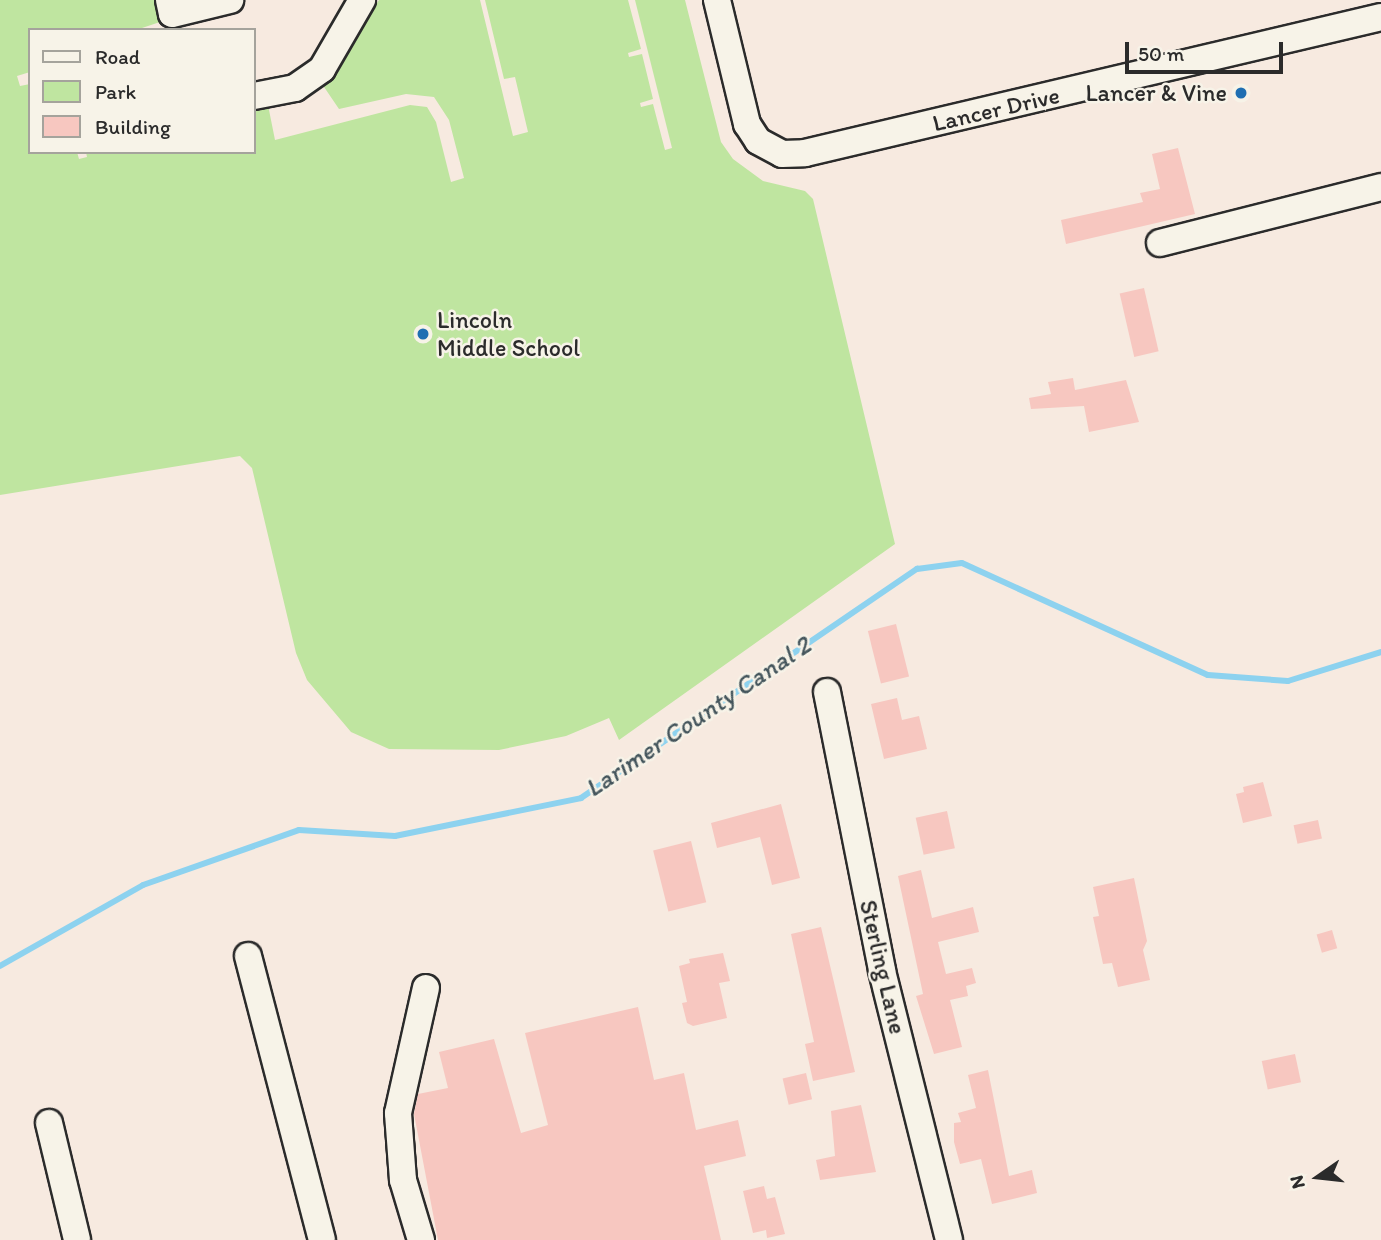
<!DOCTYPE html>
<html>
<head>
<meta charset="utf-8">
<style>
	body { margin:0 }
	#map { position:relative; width:1381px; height:1240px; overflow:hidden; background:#f7eae0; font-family:Itim,sans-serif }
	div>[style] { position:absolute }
	.green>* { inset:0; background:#bfe5a0 }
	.stream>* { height:6px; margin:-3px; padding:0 3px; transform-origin:3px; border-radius:3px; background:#8dd2ef }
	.building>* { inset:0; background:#f7c7c0; transform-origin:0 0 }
	.roads { filter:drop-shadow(2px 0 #2b2b2b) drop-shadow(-2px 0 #2b2b2b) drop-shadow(0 2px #2b2b2b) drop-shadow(0 -2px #2b2b2b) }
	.minor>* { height:26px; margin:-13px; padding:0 13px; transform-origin:13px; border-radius:13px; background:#f7f3e8 }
	.dots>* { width:19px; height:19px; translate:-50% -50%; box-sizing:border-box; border:4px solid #f7f3e8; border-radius:50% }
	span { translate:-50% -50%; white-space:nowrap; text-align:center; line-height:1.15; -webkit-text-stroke:5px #f7f3e8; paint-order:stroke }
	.poi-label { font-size:24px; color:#2b2b2b }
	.right { translate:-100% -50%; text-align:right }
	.left { translate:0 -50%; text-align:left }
	.street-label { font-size:24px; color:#2b2b2b }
	.water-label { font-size:26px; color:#44555c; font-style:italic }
	.legend { position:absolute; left:28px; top:28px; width:228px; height:126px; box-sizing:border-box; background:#f7f3e8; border:2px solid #a5a39c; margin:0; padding:9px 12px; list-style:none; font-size:21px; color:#2b2b2b }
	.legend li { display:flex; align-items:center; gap:14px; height:35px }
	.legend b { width:35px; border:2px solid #a5a39c }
	.north { position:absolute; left:1283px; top:1142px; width:70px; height:70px; -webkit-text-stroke:5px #f7f3e8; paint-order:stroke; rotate:256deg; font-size:19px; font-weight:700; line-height:28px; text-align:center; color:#2b2b2b }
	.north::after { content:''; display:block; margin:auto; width:24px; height:32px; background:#2b2b2b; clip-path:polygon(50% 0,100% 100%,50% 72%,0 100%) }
	.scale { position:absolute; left:1125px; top:42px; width:158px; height:32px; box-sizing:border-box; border:4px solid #2b2b2b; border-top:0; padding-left:9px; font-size:21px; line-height:24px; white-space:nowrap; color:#2b2b2b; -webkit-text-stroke:5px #f7f3e8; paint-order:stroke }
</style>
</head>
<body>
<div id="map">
	<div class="green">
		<i style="clip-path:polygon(0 0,158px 0,163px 21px,136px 30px,30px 30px,30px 72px,17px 76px,20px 86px,30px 84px,30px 152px,77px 152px,79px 159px,87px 157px,86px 152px,254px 152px,254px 108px,268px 105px,275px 140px,410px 105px,427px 107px,436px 122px,451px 182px,464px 178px,449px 120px,434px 97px,406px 94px,339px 109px,322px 84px,379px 0,480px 0,513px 136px,528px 132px,515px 77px,504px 79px,485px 0,628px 0,641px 49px,628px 53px,629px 57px,642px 54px,653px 99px,640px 103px,641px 107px,653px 104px,665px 150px,672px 148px,635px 0,685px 0,721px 142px,733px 159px,763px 181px,805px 191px,813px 199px,895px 544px,619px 740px,609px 718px,566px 736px,499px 750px,389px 749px,351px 732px,307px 680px,296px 653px,252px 468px,240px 456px,0 495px)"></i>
	</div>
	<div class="stream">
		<i style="left:0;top:966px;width:164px;rotate:-29.5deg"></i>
		<i style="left:143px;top:885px;width:165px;rotate:-19.4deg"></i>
		<i style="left:299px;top:830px;width:96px;rotate:3.6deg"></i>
		<i style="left:395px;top:836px;width:190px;rotate:-11.5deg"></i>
		<i style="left:581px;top:798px;width:407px;rotate:-34.3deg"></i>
		<i style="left:917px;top:569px;width:45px;rotate:-7.6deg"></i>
		<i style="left:962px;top:563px;width:270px;rotate:24.5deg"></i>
		<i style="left:1208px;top:675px;width:80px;rotate:4.3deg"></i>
		<i style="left:1288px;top:681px;width:97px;rotate:-17.3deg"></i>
	</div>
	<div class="building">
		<i style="clip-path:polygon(1178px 148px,1195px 214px,1066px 244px,1061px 220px,1143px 202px,1140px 193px,1160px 189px,1152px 154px)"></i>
		<i style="left:1144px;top:288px;width:65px;height:25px;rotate:77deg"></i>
		<i style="clip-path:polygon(1073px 378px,1075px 390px,1126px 380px,1139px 422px,1089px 432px,1084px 406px,1031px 409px,1029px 398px,1051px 394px,1048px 382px)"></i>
		<i style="left:896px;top:624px;width:54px;height:29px;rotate:76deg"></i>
		<i style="clip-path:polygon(897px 698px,902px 720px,919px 716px,927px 749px,884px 759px,871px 704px)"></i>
		<i style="clip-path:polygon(1263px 782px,1272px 816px,1243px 823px,1236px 794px,1244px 792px,1243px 787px)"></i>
		<i style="clip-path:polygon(781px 804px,800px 878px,772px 885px,760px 837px,717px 848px,711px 823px)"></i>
		<i style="left:947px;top:811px;width:38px;height:32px;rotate:78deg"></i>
		<i style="left:1318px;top:820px;width:19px;height:25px;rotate:78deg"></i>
		<i style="left:691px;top:841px;width:63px;height:39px;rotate:76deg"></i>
		<i style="clip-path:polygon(921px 870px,932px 918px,973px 907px,979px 932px,938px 942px,946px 974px,972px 968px,976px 983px,966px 986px,968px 996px,950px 1000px,962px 1047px,934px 1054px,916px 996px,923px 994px,898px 876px)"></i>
		<i style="clip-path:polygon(1134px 878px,1147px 941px,1143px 950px,1150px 980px,1118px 987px,1112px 963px,1103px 964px,1093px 917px,1099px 916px,1093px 887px)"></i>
		<i style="clip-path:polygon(821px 927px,855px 1072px,813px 1081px,805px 1044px,814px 1042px,791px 934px)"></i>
		<i style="left:1332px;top:930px;width:19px;height:16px;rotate:74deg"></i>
		<i style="clip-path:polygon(723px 953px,730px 981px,719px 983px,727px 1018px,693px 1026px,687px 1023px,682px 1003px,687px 1002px,679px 966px,690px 963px,689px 959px)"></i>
		<i style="clip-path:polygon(638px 1007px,654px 1080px,684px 1073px,696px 1130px,738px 1120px,746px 1156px,704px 1166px,721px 1240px,438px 1240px,414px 1114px,418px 1094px,448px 1088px,439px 1052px,494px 1039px,521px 1133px,548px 1125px,525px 1033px)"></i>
		<i style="left:1295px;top:1054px;width:29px;height:34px;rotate:78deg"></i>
		<i style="clip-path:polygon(988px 1070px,1009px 1176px,1032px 1170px,1037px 1193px,992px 1204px,981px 1159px,960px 1164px,954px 1142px,954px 1123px,961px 1122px,958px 1113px,976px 1108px,968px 1075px)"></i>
		<i style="left:806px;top:1073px;width:27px;height:24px;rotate:77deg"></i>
		<i style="clip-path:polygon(861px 1105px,876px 1172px,820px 1180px,816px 1160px,835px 1156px,831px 1111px)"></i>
		<i style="clip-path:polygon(764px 1186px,767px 1199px,775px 1197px,785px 1234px,767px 1238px,766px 1230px,753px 1233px,743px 1191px)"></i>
	</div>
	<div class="roads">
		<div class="minor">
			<i style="left:169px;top:0;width:14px;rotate:78deg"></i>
			<i style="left:172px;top:14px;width:60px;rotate:-13.6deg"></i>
			<i style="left:717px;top:0;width:128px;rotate:76.4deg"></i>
			<i style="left:747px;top:124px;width:20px;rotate:57deg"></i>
			<i style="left:758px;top:141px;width:27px;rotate:28deg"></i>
			<i style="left:782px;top:154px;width:23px;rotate:-2deg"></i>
			<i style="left:805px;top:153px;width:592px;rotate:-13.28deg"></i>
			<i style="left:254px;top:96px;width:42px;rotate:-11deg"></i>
			<i style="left:295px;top:88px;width:33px;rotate:-35deg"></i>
			<i style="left:322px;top:69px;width:80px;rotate:-59.9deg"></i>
			<i style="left:1160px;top:243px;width:228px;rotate:-14.2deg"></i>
			<i style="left:827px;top:692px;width:284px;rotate:78.8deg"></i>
			<i style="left:882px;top:971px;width:277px;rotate:76deg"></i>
			<i style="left:248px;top:956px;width:293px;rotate:75.4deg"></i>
			<i style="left:49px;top:1123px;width:120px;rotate:76.5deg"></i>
			<i style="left:421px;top:1240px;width:63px;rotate:-106.7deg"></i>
			<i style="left:403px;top:1180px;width:67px;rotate:-94.3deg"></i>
			<i style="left:398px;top:1113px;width:128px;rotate:-77.4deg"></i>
		</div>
	</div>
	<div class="dots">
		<i style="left:1241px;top:93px;background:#1f6fb2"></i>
		<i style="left:423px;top:334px;background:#1f6fb2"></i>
	</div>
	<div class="poi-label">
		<span class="right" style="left:1227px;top:93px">Lancer &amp; Vine</span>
		<span class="left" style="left:437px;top:334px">Lincoln<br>Middle School</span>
	</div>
	<div class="street-label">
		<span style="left:996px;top:109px;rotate:-13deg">Lancer Drive</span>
		<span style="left:883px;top:967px;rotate:77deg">Sterling Lane</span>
	</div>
	<div class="water-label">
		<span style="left:698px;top:717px;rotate:-34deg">Larimer County Canal 2</span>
	</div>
	<ul class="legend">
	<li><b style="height:9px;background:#f7f3e8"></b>Road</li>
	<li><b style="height:19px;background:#bfe5a0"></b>Park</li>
	<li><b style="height:19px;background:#f7c7c0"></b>Building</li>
	</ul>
	<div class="north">N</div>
	<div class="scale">50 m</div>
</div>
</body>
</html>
